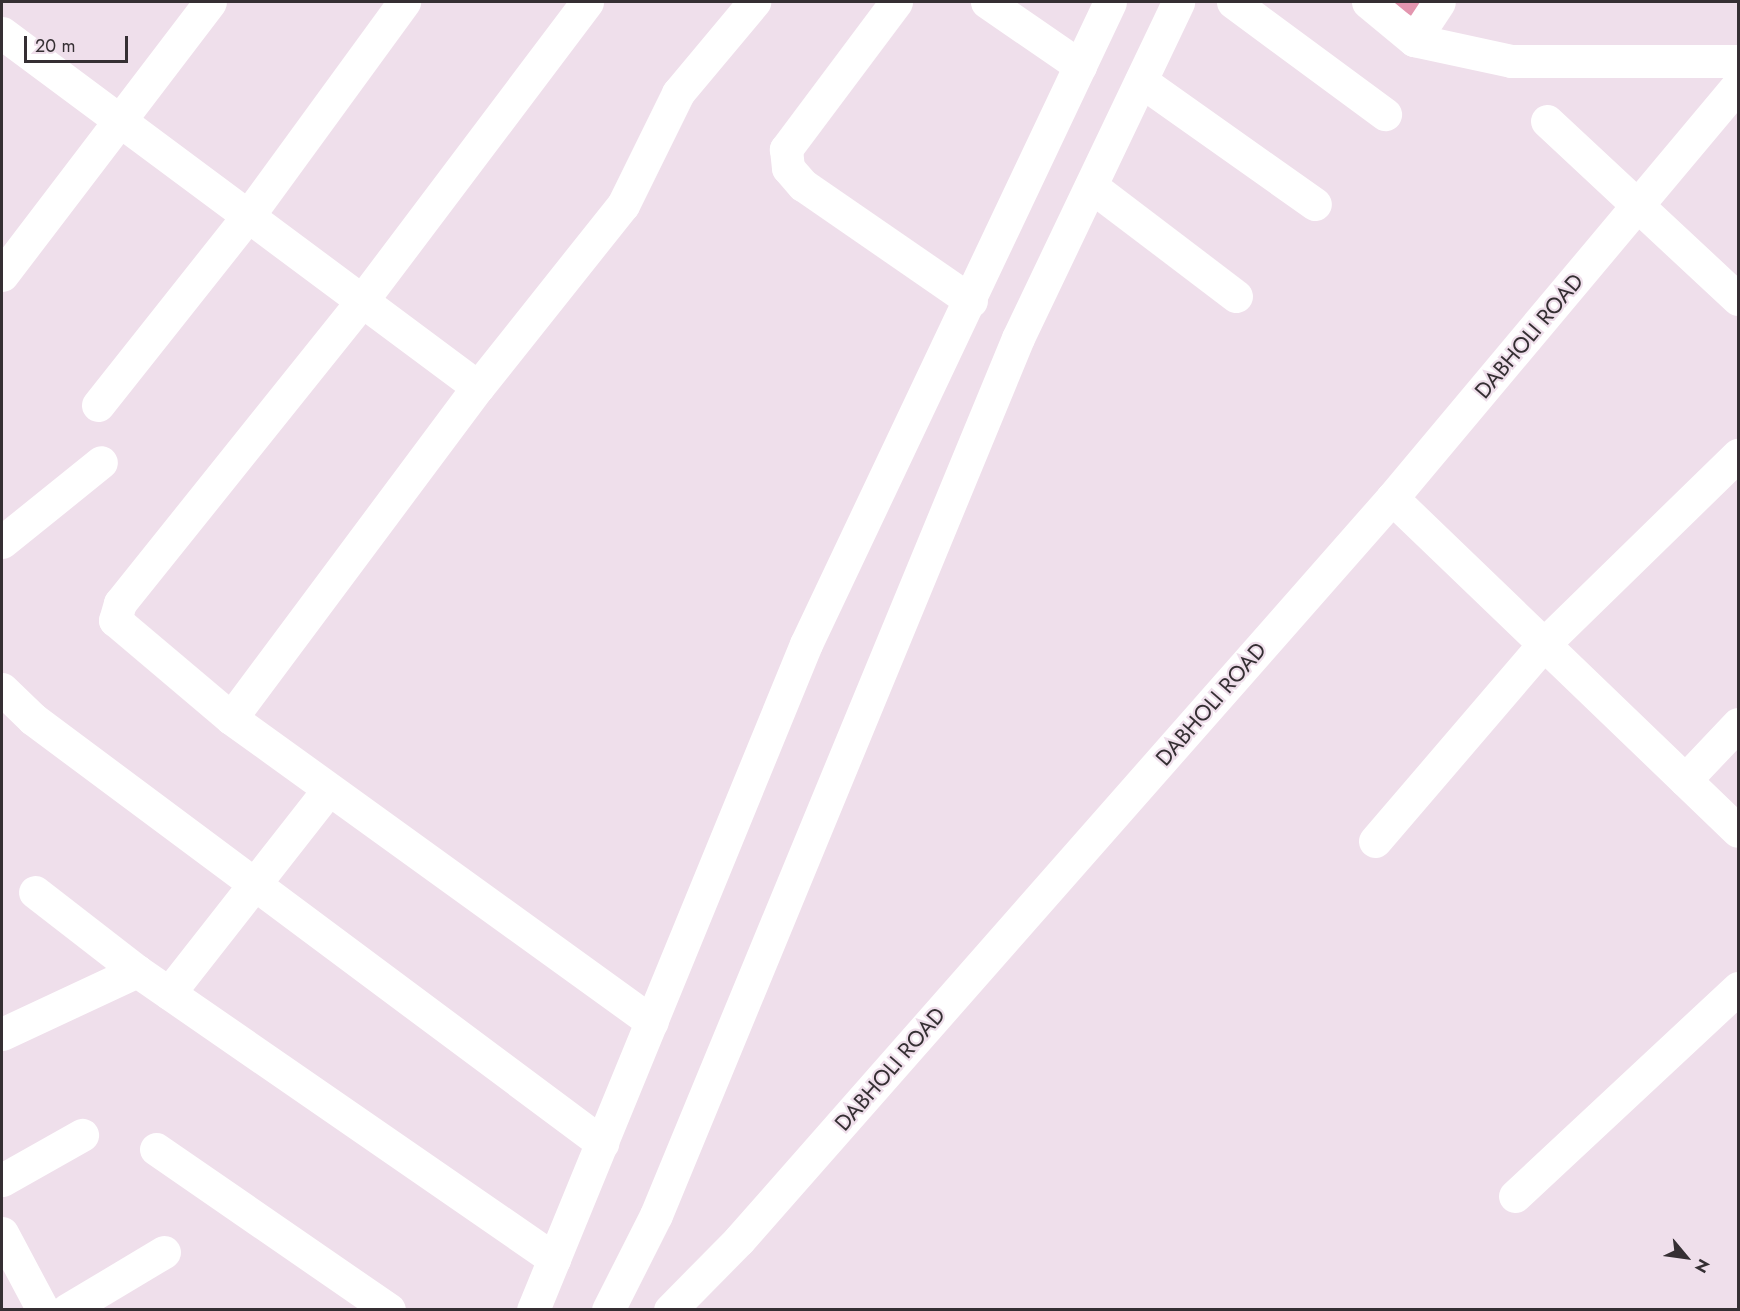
<!DOCTYPE html>
<html>
<head>
<meta charset="utf-8">
<style>
	body { margin:0 }
	#map { position:relative; width:1740px; height:1311px; overflow:hidden; background:#efdfeb; font-family:Jost,sans-serif }
	div>[style] { position:absolute }
	.building>* { inset:0; background:#e396af }
	.minor>* { height:33px; margin:-16.5px; padding:0 16.5px; transform-origin:16.5px; border-radius:16.5px; background:#fff }
	.primary>* { height:33px; margin:-16.5px; padding:0 16.5px; transform-origin:16.5px; border-radius:16.5px; background:#fff }
	span { translate:-50% -50%; white-space:nowrap; text-align:center; line-height:1.15; -webkit-text-stroke:4.5px #efdfeb; paint-order:stroke }
	.street-label { font-size:22px; color:#352f33 }
	.frame { position:absolute; inset:0; border:3px solid #352f33; pointer-events:none }
	.north { position:absolute; left:1656px; top:1227px; width:60px; height:60px; -webkit-text-stroke:4px #efdfeb; paint-order:stroke; rotate:119deg; font-size:16px; font-weight:700; line-height:24px; text-align:center; color:#352f33 }
	.north::after { content:''; display:block; margin:auto; width:21px; height:27px; background:#352f33; clip-path:polygon(50% 0,100% 100%,50% 72%,0 100%) }
	.scale { position:absolute; left:24px; top:36px; width:104px; height:27px; box-sizing:border-box; border:3px solid #352f33; border-top:0; padding-left:8px; font-size:18px; line-height:21px; white-space:nowrap; color:#352f33; -webkit-text-stroke:4px #efdfeb; paint-order:stroke }
</style>
</head>
<body>
<div id="map">
	<div class="building">
		<i style="clip-path:polygon(1388px 2px,1425px 2px,1415px 18px)"></i>
	</div>
	<div class="minor">
		<i style="left:587px;top:2px;width:374px;rotate:127deg"></i>
		<i style="left:362px;top:301px;width:387px;rotate:128.7deg"></i>
		<i style="left:120px;top:603px;width:18px;rotate:106deg"></i>
		<i style="left:115px;top:620px;width:152px;rotate:40.2deg"></i>
		<i style="left:231px;top:718px;width:519px;rotate:35.83deg"></i>
		<i style="left:896px;top:2px;width:184px;rotate:126.8deg"></i>
		<i style="left:786px;top:149px;width:19px;rotate:84deg"></i>
		<i style="left:788px;top:168px;width:23px;rotate:49deg"></i>
		<i style="left:803px;top:185px;width:204px;rotate:34.6deg"></i>
		<i style="left:987px;top:2px;width:113px;rotate:34.5deg"></i>
		<i style="left:1233px;top:2px;width:189px;rotate:36.4deg"></i>
		<i style="left:1368px;top:2px;width:60px;rotate:39.6deg"></i>
		<i style="left:1414px;top:40px;width:99px;rotate:12.2deg"></i>
		<i style="left:1511px;top:61px;width:227px"></i>
		<i style="left:2px;top:33px;width:593px;rotate:36.64deg"></i>
		<i style="left:1414px;top:40px;width:45px;rotate:-56.7deg"></i>
		<i style="left:1141px;top:81px;width:213px;rotate:35.3deg"></i>
		<i style="left:1547px;top:121px;width:261px;rotate:43deg"></i>
		<i style="left:1091px;top:186px;width:182px;rotate:37.2deg"></i>
		<i style="left:2px;top:275px;width:343px;rotate:-52.7deg"></i>
		<i style="left:98px;top:405px;width:241px;rotate:-51.6deg"></i>
		<i style="left:248px;top:216px;width:265px;rotate:-53.9deg"></i>
		<i style="left:1392px;top:498px;width:480px;rotate:43.9deg"></i>
		<i style="left:2px;top:542px;width:127px;rotate:-38.9deg"></i>
		<i style="left:2px;top:689px;width:43px;rotate:44.1deg"></i>
		<i style="left:33px;top:719px;width:710px;rotate:36.69deg"></i>
		<i style="left:231px;top:718px;width:413px;rotate:-53.3deg"></i>
		<i style="left:478px;top:387px;width:233px;rotate:-51.5deg"></i>
		<i style="left:623px;top:205px;width:125px;rotate:-63.8deg"></i>
		<i style="left:678px;top:93px;width:119px;rotate:-50.1deg"></i>
		<i style="left:1685px;top:780px;width:77px;rotate:-46.6deg"></i>
		<i style="left:1375px;top:841px;width:260px;rotate:-49.4deg"></i>
		<i style="left:1544px;top:644px;width:271px;rotate:-44.3deg"></i>
		<i style="left:35px;top:892px;width:129px;rotate:37.8deg"></i>
		<i style="left:137px;top:971px;width:507px;rotate:34.63deg"></i>
		<i style="left:169px;top:993px;width:259px;rotate:-51.9deg"></i>
		<i style="left:2px;top:1034px;width:149px;rotate:-25deg"></i>
		<i style="left:156px;top:1149px;width:283px;rotate:34.6deg"></i>
		<i style="left:2px;top:1180px;width:92px;rotate:-29.4deg"></i>
		<i style="left:1515px;top:1196px;width:305px;rotate:-43deg"></i>
		<i style="left:2px;top:1233px;width:87px;rotate:62deg"></i>
		<i style="left:67px;top:1310px;width:113px;rotate:-30.9deg"></i>
		<i style="left:670px;top:1310px;width:98px;rotate:-45.4deg"></i>
		<i style="left:739px;top:1240px;width:988px;rotate:-48.65deg"></i>
		<i style="left:1392px;top:498px;width:539px;rotate:-50.04deg"></i>
	</div>
	<div class="primary">
		<i style="left:533px;top:1310px;width:720px;rotate:-67.71deg"></i>
		<i style="left:806px;top:644px;width:710px;rotate:-64.66deg"></i>
		<i style="left:608px;top:1310px;width:106px;rotate:-63.2deg"></i>
		<i style="left:656px;top:1215px;width:949px;rotate:-67.57deg"></i>
		<i style="left:1018px;top:338px;width:372px;rotate:-64.5deg"></i>
	</div>
	<div class="street-label">
		<span style="left:1529px;top:336px;rotate:-50deg">DABHOLI ROAD</span>
		<span style="left:1211px;top:704px;rotate:-49deg">DABHOLI ROAD</span>
		<span style="left:890px;top:1069px;rotate:-49deg">DABHOLI ROAD</span>
	</div>
	<div class="frame"></div>
	<div class="north">N</div>
	<div class="scale">20 m</div>
</div>
</body>
</html>
